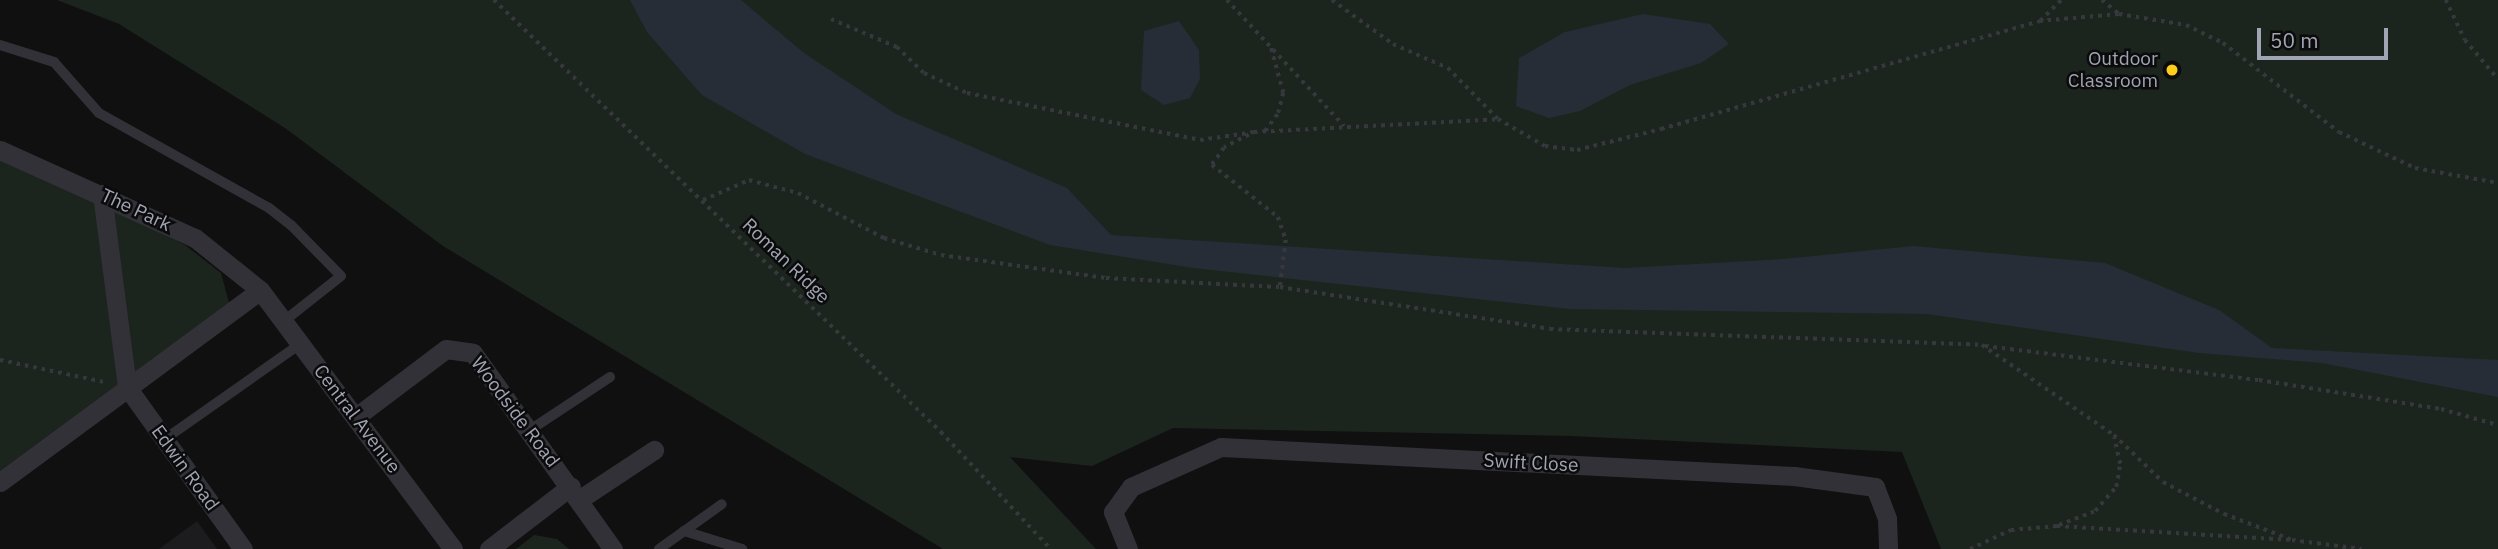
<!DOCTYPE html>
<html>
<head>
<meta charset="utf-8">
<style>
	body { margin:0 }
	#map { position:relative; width:2498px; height:549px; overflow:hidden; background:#101011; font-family:"IBM Plex Sans",sans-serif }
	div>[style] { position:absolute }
	.built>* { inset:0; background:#1c1c1e }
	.green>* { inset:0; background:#1c241e }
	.water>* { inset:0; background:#262d36 }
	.path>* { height:3.5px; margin-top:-1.75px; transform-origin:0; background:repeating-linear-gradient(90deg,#37383e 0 3.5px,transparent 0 8.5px) }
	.lane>* { height:10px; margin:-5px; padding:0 5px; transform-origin:5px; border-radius:5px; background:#313137 }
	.street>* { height:19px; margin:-9.5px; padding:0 9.5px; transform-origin:9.5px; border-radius:9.5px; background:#313137 }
	.dots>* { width:19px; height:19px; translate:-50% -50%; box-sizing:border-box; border:4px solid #0b0b0c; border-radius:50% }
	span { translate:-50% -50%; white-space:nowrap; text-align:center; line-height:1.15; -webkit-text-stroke:5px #0b0b0c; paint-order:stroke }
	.poi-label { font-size:19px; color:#a0a4b3 }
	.right { translate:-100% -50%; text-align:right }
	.street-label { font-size:19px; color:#a0a4b3 }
	.scale { position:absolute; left:2257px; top:28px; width:131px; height:32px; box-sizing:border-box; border:4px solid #a0a4b3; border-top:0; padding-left:9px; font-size:21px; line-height:24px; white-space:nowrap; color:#a0a4b3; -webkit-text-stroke:5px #0b0b0c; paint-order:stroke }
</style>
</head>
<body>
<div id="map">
	<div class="built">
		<i style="clip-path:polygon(197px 521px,217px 549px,159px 549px)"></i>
	</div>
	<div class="green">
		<i style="clip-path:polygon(57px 0,2498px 0,2498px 549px,1941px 549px,1902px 452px,1571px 436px,1173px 428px,1092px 466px,1010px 457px,1096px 549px,943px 549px,443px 246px,285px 128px,119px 24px)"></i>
		<i style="clip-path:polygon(0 160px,84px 194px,185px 245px,221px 273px,229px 303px,0 471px)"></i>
		<i style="clip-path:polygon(534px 535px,557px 539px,569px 549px,516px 549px)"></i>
	</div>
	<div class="water">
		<i style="clip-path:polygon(630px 0,741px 0,804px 53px,896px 114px,1067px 188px,1111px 235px,1625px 268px,1783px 259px,1913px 246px,2105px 263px,2219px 310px,2272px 348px,2498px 360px,2498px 397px,2322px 363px,2199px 353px,1927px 314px,1569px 309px,1193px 268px,1050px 245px,805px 154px,702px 95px,647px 32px)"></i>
		<i style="clip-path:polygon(1643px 14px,1710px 24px,1729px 44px,1701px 63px,1630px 85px,1580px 111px,1549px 118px,1516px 106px,1519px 58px,1565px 32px)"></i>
		<i style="clip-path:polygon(1179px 21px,1199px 50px,1200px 79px,1190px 98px,1164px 105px,1141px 90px,1144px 31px)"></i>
	</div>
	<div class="path">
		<i style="left:494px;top:0;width:622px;rotate:44.02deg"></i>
		<i style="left:941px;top:432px;width:161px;rotate:46.8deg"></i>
		<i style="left:1227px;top:0;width:172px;rotate:47.1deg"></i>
		<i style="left:1332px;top:0;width:75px;rotate:35.8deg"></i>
		<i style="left:1393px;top:44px;width:60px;rotate:23.6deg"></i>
		<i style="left:1448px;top:68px;width:71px;rotate:45.6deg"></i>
		<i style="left:1498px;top:119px;width:54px;rotate:29.9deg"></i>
		<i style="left:1545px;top:146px;width:32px;rotate:7deg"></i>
		<i style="left:1577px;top:150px;width:87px;rotate:-14deg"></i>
		<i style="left:1661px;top:129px;width:393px;rotate:-15.9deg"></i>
		<i style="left:2039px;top:21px;width:80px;rotate:-5deg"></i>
		<i style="left:2119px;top:14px;width:68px;rotate:9.3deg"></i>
		<i style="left:2186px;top:25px;width:41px;rotate:25.9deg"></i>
		<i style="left:2223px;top:43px;width:146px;rotate:37.5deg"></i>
		<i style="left:2339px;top:132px;width:84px;rotate:25.3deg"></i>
		<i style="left:2415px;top:168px;width:84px;rotate:10.2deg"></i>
		<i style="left:2102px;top:0;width:22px;rotate:39deg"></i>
		<i style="left:2446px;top:0;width:44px;rotate:64.6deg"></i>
		<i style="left:2465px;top:40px;width:51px;rotate:49.8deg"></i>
		<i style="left:831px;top:19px;width:72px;rotate:23deg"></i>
		<i style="left:897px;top:47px;width:37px;rotate:44deg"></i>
		<i style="left:924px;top:73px;width:47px;rotate:24.9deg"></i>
		<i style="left:967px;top:93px;width:238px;rotate:11.4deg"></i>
		<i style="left:1200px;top:140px;width:55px;rotate:-8.4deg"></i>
		<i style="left:1254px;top:132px;width:244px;rotate:-3deg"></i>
		<i style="left:2040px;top:21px;width:30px;rotate:-45deg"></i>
		<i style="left:1265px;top:131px;width:22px;rotate:-54deg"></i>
		<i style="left:1278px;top:113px;width:21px;rotate:-76deg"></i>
		<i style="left:1283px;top:93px;width:50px;rotate:-105.2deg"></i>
		<i style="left:1249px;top:135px;width:28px;rotate:153deg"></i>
		<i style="left:1224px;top:148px;width:21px;rotate:125deg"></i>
		<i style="left:1212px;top:165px;width:84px;rotate:38.2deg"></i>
		<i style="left:1278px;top:217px;width:24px;rotate:71deg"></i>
		<i style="left:1286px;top:240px;width:47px;rotate:97.3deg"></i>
		<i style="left:703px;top:200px;width:50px;rotate:-23.5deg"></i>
		<i style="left:749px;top:180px;width:51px;rotate:14.9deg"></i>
		<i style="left:798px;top:193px;width:97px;rotate:27.6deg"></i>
		<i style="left:884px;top:238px;width:59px;rotate:16.6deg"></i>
		<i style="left:941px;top:255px;width:167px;rotate:7.9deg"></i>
		<i style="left:1106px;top:278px;width:174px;rotate:3deg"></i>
		<i style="left:1280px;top:287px;width:273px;rotate:8.8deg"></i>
		<i style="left:1550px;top:329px;width:432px;rotate:2.1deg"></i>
		<i style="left:1982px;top:345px;width:160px;rotate:34.3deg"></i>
		<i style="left:2114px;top:435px;width:68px;rotate:43.8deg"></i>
		<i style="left:2163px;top:482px;width:69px;rotate:27.7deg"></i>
		<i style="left:2224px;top:514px;width:73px;rotate:20.9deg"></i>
		<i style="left:1985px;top:346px;width:276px;rotate:7.1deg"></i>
		<i style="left:2259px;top:380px;width:184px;rotate:9.1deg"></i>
		<i style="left:2441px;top:409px;width:59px;rotate:15.7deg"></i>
		<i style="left:0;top:360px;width:106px;rotate:11.9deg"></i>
		<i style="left:2059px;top:525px;width:39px;rotate:-21deg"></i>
		<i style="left:2095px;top:511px;width:32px;rotate:-49deg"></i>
		<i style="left:2116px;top:487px;width:23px;rotate:-80deg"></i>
		<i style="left:2120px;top:464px;width:27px;rotate:-103deg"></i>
		<i style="left:1970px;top:549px;width:45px;rotate:-24.9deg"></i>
		<i style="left:2011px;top:530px;width:46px;rotate:-5deg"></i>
		<i style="left:2057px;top:526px;width:235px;rotate:3.4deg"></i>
		<i style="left:2292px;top:540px;width:70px;rotate:7.4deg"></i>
	</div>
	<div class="lane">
		<i style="left:0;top:45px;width:57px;rotate:17.5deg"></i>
		<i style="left:54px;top:62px;width:68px;rotate:48.6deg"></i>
		<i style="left:99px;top:113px;width:195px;rotate:29.2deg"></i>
		<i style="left:269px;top:208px;width:28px;rotate:38deg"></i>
		<i style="left:291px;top:225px;width:71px;rotate:45.6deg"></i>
		<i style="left:341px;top:276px;width:73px;rotate:141.7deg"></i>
		<i style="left:530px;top:430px;width:96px;rotate:-33.5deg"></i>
		<i style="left:165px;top:439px;width:165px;rotate:-35.1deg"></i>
		<i style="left:684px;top:531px;width:61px;rotate:17.2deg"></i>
		<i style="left:659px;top:549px;width:77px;rotate:-35.5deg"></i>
	</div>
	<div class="street">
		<i style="left:0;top:150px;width:214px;rotate:24.3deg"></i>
		<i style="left:195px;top:238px;width:83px;rotate:38.7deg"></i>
		<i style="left:260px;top:290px;width:323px;rotate:53.3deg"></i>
		<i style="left:102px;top:194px;width:195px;rotate:82.6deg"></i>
		<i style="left:127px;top:387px;width:199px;rotate:54.4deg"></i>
		<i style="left:357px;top:416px;width:111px;rotate:-37deg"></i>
		<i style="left:446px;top:349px;width:27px;rotate:8deg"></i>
		<i style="left:473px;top:353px;width:241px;rotate:54.5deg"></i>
		<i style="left:0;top:482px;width:323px;rotate:-36.4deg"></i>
		<i style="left:580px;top:499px;width:89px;rotate:-33.5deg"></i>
		<i style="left:489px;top:549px;width:103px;rotate:-37.5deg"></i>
		<i style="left:1128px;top:549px;width:40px;rotate:-112deg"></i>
		<i style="left:1113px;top:512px;width:31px;rotate:-54deg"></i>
		<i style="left:1131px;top:487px;width:98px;rotate:-24deg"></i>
		<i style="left:1221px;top:447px;width:574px;rotate:2.9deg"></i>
		<i style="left:1794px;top:476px;width:82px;rotate:7.7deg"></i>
		<i style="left:1875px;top:487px;width:33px;rotate:69deg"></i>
		<i style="left:1887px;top:518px;width:31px;rotate:88deg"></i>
	</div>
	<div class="dots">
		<i style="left:2172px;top:70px;background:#fdcd1c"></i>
	</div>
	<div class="poi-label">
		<span class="right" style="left:2158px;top:70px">Outdoor<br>Classroom</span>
	</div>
	<div class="street-label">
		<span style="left:136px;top:210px;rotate:25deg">The Park</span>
		<span style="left:786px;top:261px;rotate:44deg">Roman Ridge</span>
		<span style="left:515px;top:412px;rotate:53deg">Woodside Road</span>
		<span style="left:357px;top:419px;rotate:53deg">Central Avenue</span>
		<span style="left:1531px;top:463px;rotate:3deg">Swift Close</span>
		<span style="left:185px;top:468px;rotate:54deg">Edwin Road</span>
	</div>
	<div class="scale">50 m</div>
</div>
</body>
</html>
